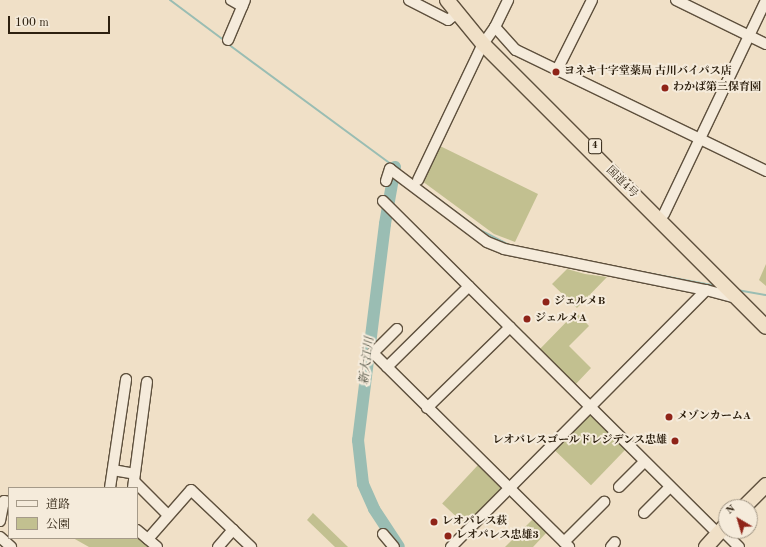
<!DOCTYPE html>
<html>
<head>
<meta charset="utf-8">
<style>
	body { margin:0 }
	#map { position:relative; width:766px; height:547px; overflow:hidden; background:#f0e0c7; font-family:"Old Standard TT","Noto Serif JP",serif }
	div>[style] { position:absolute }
	.green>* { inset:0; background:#c2c090; transform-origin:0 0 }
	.stream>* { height:2px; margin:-1px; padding:0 1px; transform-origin:1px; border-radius:1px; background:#9abdb3 }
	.river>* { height:12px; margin:-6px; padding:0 6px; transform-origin:6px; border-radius:6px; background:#9abdb3 }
	.roads { filter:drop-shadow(1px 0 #5e503d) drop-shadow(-1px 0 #5e503d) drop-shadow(0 1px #5e503d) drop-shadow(0 -1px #5e503d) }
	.minor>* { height:10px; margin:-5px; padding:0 5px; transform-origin:5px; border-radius:5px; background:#f5ebdb }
	.highway>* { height:14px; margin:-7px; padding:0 7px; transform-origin:7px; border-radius:7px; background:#f0e0c7 }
	.dots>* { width:11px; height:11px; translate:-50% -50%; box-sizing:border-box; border:2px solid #f5ebdb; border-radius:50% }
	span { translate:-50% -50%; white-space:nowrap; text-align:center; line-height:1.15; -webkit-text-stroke:4px #f5ebdb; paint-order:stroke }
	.shield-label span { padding:1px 3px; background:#f5ebdb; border:1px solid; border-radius:3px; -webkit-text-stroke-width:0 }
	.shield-label { font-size:10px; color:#2d200f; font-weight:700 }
	.poi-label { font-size:11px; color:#2d200f; font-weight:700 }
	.left { translate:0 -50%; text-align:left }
	.right { translate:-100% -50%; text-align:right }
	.street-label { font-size:11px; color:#2d200f }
	.water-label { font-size:12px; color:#4e4f40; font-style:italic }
	.legend { position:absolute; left:8px; top:487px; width:130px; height:52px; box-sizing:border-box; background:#f5ebdb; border:1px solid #a59a89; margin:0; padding:5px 7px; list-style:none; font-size:12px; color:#2d200f }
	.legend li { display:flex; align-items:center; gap:8px; height:20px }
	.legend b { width:20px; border:1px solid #a59a89 }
	.north { position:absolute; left:718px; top:499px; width:40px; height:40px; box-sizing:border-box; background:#f5ebdb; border:1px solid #a59a89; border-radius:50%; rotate:322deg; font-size:11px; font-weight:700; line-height:16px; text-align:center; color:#2d200f }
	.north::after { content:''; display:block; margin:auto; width:14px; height:18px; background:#8f2418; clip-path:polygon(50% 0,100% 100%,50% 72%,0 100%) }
	.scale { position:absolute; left:8px; top:16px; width:102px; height:18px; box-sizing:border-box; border:2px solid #2d200f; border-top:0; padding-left:5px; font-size:12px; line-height:14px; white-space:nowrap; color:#2d200f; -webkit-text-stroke:3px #f5ebdb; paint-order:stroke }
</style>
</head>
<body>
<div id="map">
	<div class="green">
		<i style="clip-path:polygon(438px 145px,538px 194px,515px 242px,494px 234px,422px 181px)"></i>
		<i style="clip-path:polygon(766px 264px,766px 286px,759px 280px)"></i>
		<i style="clip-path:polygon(567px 269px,585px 274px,607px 277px,577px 308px,552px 284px)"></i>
		<i style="clip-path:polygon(576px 312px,589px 326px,569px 346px,591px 368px,574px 386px,538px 351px)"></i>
		<i style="left:589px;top:411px;width:53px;height:52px;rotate:44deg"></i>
		<i style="left:479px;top:464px;width:33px;height:54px;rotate:43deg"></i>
		<i style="clip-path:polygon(313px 513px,348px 547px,335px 547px,307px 520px)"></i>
		<i style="clip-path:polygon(534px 518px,548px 531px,533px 547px,505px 547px)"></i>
		<i style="clip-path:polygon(137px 535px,150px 547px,89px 547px,73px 538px,137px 538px)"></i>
	</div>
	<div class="stream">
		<i style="left:170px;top:0;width:69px;rotate:36.7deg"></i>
		<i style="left:228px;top:44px;width:204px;rotate:36.4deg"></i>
		<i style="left:436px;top:197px;width:55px;rotate:36.9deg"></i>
		<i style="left:480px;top:230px;width:35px;rotate:27deg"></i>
		<i style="left:642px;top:272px;width:76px;rotate:10.6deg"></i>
		<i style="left:737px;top:290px;width:29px;rotate:10deg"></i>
	</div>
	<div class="river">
		<i style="left:395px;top:167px;width:58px;rotate:100deg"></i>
		<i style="left:385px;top:224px;width:218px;rotate:97.1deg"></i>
		<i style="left:358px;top:440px;width:44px;rotate:83.5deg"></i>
		<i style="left:363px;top:484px;width:27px;rotate:66deg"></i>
		<i style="left:374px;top:509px;width:45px;rotate:56.7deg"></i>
	</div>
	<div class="roads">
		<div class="minor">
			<i style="left:231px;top:0;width:13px;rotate:29deg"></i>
			<i style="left:409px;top:0;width:44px;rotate:27.1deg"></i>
			<i style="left:448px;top:20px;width:11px;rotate:-38deg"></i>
			<i style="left:676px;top:0;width:100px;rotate:26.1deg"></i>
			<i style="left:495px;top:27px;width:31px;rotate:48deg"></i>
			<i style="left:516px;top:50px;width:278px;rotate:25.8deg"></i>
			<i style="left:228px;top:40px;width:43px;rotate:-67deg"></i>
			<i style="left:557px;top:70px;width:78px;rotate:-63.4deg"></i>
			<i style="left:418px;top:180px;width:151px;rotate:-64.5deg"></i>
			<i style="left:483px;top:44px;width:21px;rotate:-55deg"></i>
			<i style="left:495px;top:27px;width:30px;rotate:-64deg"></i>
			<i style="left:386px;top:181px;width:13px;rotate:-72deg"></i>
			<i style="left:390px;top:169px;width:121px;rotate:37deg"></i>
			<i style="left:487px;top:242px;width:18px;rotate:22deg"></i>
			<i style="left:504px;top:249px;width:206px;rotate:11.5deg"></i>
			<i style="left:383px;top:201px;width:472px;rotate:44.8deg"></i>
			<i style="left:664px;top:214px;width:237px;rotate:-64.5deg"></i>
			<i style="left:397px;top:329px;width:34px;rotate:135deg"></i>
			<i style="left:373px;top:353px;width:276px;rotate:44.7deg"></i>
			<i style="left:387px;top:367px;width:115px;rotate:-44.6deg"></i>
			<i style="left:427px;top:408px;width:116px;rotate:-44.3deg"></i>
			<i style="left:113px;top:470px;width:22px;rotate:10deg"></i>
			<i style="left:134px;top:481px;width:48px;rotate:45deg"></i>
			<i style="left:619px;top:487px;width:35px;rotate:-45deg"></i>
			<i style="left:110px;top:488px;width:110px;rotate:-81.6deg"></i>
			<i style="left:133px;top:488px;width:107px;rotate:-82.5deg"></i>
			<i style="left:644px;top:513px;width:37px;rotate:-45deg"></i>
			<i style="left:0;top:521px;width:20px;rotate:-79deg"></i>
			<i style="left:4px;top:501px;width:5px;rotate:11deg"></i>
			<i style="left:137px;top:530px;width:26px;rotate:40deg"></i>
			<i style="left:722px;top:530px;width:24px;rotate:45deg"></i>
			<i style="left:383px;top:534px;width:17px;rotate:50deg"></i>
			<i style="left:0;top:537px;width:15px;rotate:42deg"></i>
			<i style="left:148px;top:539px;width:65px;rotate:-48.7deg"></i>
			<i style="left:191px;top:490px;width:83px;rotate:43.5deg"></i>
			<i style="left:564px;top:542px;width:57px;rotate:-45deg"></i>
			<i style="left:218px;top:547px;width:23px;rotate:-49deg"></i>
			<i style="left:451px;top:547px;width:362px;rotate:-45.2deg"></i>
			<i style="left:706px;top:290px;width:31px;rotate:15deg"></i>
			<i style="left:611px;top:547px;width:6px;rotate:-51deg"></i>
		</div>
		<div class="highway">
			<i style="left:447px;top:0;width:57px;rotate:50.7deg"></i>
			<i style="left:483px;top:44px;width:400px;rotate:45deg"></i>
			<i style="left:744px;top:507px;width:31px;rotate:-45deg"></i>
			<i style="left:706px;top:547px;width:30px;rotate:-48deg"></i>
		</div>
	</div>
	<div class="dots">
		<i style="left:556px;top:72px;background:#8f2418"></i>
		<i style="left:665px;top:88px;background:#8f2418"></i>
		<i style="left:546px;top:302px;background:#8f2418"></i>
		<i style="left:527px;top:319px;background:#8f2418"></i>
		<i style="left:669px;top:417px;background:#8f2418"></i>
		<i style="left:675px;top:441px;background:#8f2418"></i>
		<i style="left:434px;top:522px;background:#8f2418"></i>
		<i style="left:448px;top:536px;background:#8f2418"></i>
	</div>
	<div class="shield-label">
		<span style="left:595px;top:146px">4</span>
	</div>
	<div class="poi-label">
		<span class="left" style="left:564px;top:72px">ヨネキ十字堂薬局 古川バイパス店</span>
		<span class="left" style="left:673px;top:88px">わかば第三保育園</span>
		<span class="left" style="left:554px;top:302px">ジェルメB</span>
		<span class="left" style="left:535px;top:319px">ジェルメA</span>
		<span class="left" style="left:677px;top:417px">メゾンカームA</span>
		<span class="right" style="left:667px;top:441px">レオパレスゴールドレジデンス忠雄</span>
		<span class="left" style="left:442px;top:522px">レオパレス萩</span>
		<span class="left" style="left:456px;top:536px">レオパレス忠雄3</span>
	</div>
	<div class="street-label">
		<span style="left:621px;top:183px;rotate:45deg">国道4号</span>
	</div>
	<div class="water-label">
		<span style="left:368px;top:361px;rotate:-83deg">新大江川</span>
	</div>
	<ul class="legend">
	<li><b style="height:5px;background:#f5ebdb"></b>道路</li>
	<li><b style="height:11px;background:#c2c090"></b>公園</li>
	</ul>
	<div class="north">N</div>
	<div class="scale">100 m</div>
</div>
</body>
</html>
